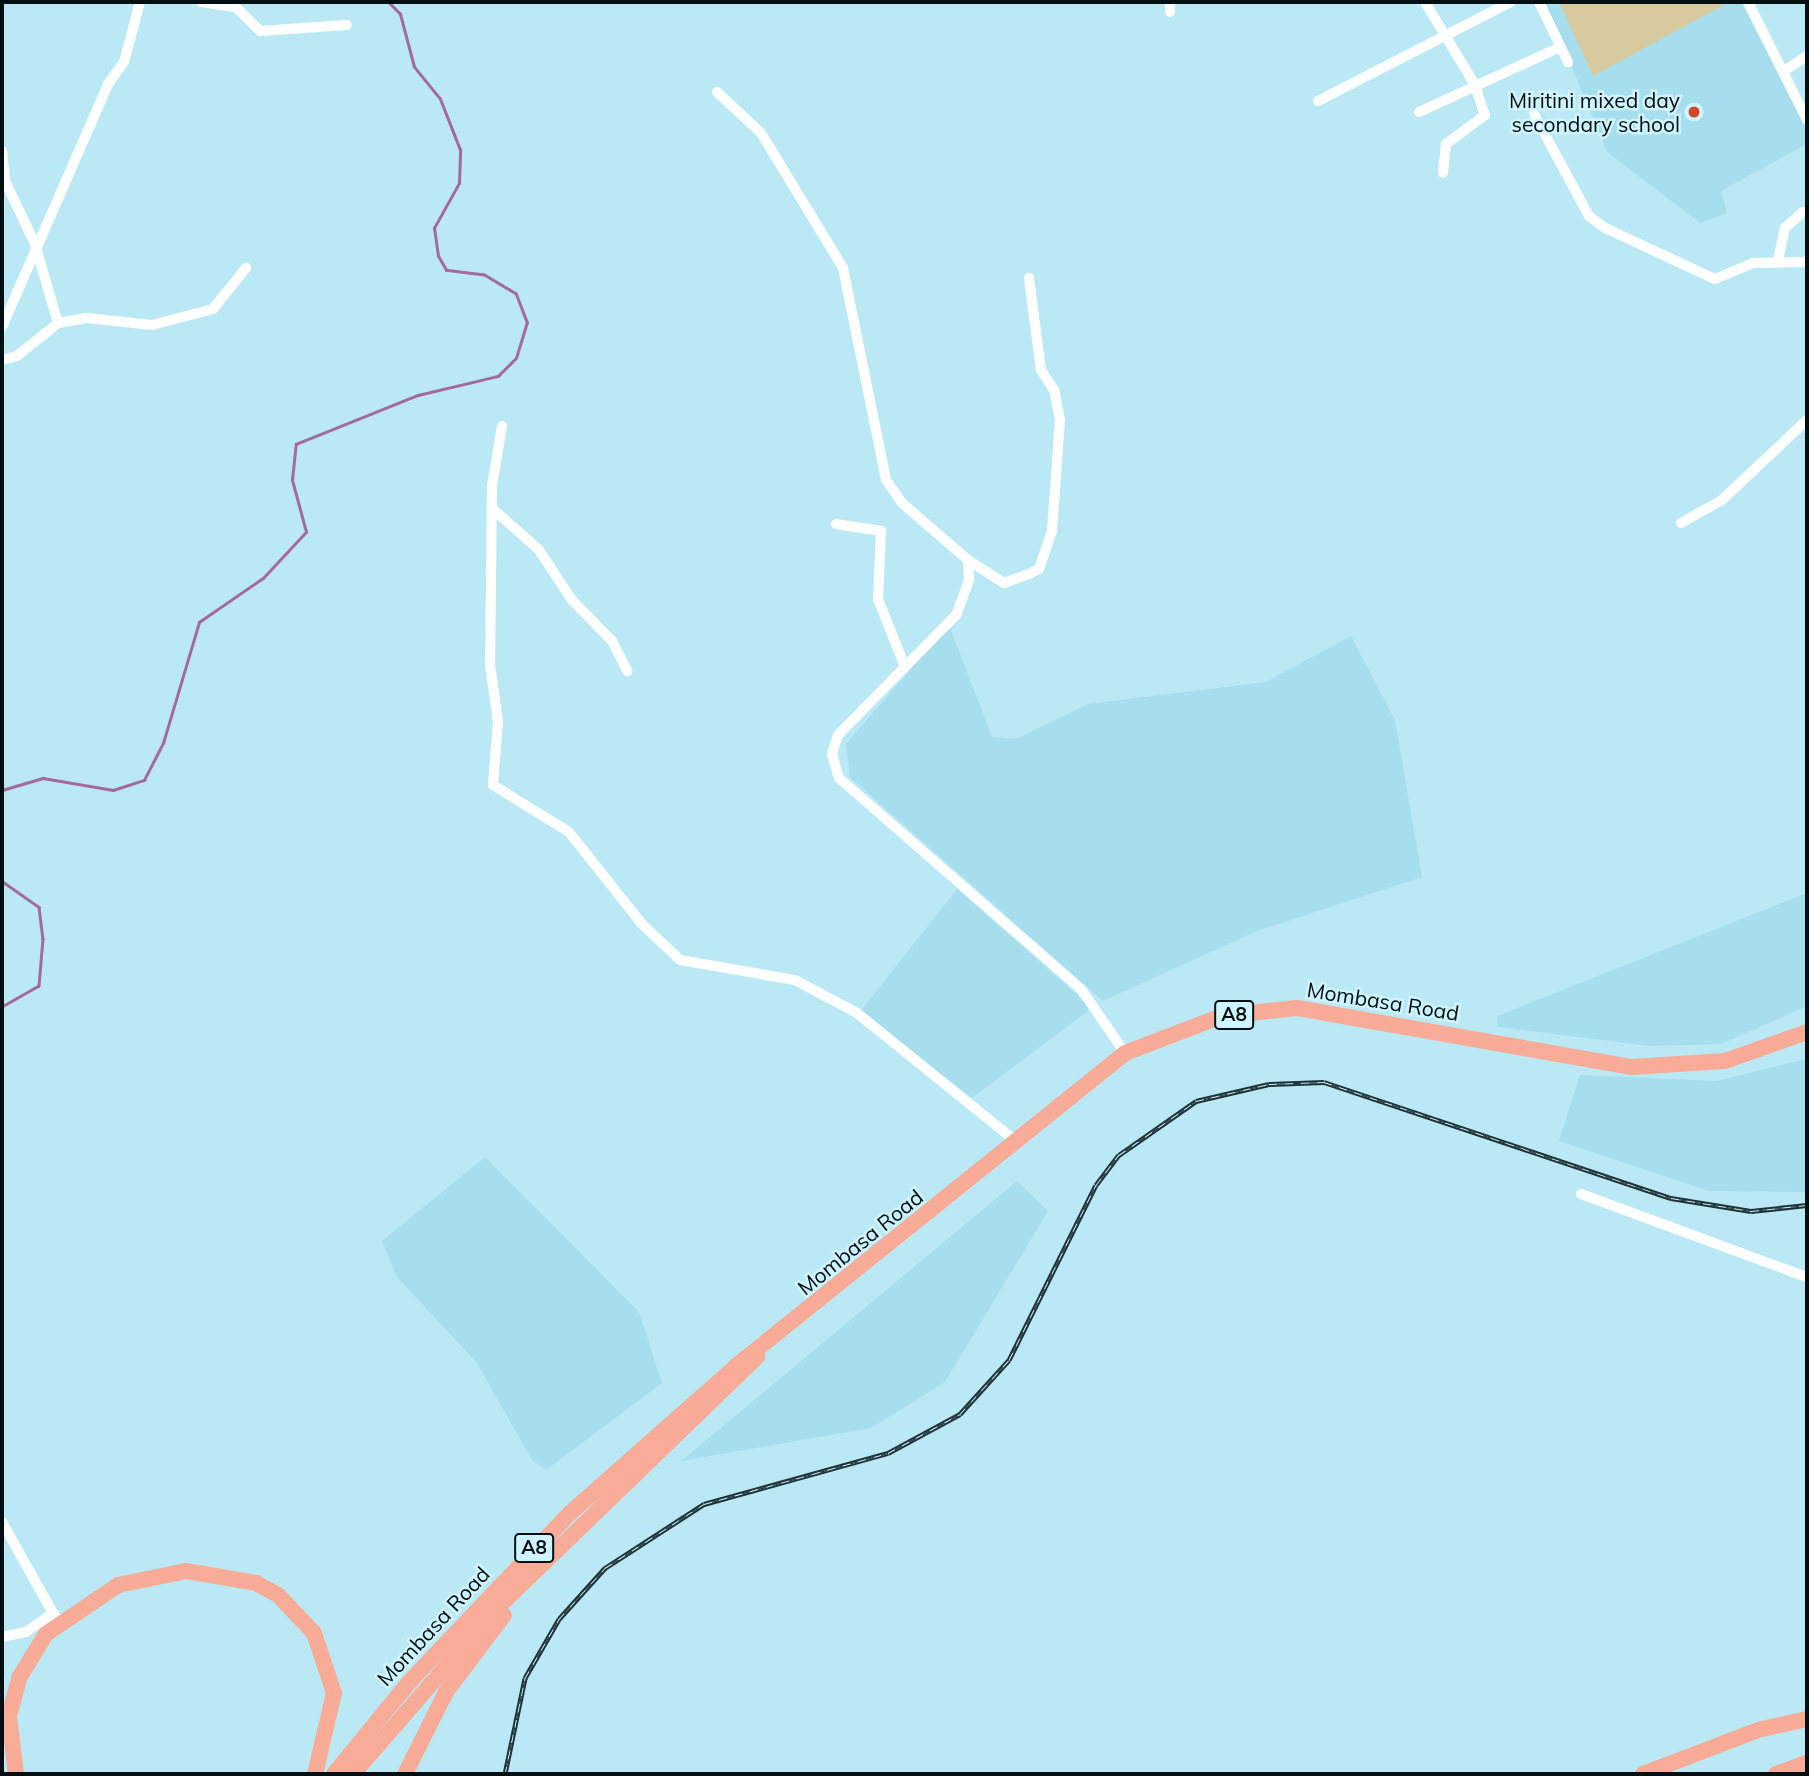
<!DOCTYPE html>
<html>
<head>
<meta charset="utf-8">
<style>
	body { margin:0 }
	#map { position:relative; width:1809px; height:1776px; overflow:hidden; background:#bae9f5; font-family:Mulish,sans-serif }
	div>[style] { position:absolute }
	.built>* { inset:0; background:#a6deed }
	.green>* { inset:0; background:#d6ca9e }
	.stream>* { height:2.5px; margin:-1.25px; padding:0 1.25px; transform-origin:1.25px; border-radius:1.25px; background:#a56b98 }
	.minor>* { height:10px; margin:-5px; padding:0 5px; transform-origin:5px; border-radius:5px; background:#fff }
	.trunk>* { height:16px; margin:-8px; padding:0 8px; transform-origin:8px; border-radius:8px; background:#f8ab97 }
	.rail>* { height:5px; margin-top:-2.5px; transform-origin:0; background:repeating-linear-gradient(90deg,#cff4fe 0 8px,#1f3238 0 16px); box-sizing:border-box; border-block:2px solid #1f3238 }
	.dots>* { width:19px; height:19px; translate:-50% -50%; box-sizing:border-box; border:4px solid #cff4fe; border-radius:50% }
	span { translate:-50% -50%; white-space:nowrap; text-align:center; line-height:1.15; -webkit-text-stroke:5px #cff4fe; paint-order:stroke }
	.shield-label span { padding:2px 5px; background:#cff4fe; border:2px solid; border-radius:5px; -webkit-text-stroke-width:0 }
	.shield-label { font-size:19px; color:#010f13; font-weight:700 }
	.poi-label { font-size:21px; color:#010f13 }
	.right { translate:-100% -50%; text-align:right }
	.street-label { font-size:21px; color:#010f13 }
	.frame { position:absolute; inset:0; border:4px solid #010f13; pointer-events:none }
</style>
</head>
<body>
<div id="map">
	<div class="built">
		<i style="clip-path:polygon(1545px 2px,1741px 2px,1807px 130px,1807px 144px,1721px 191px,1727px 213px,1700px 223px,1607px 152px)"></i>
		<i style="clip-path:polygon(949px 625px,992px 737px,1016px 739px,1088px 704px,1266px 682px,1351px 636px,1395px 720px,1422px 877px,1257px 931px,1103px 1001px,850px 777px,846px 744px)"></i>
		<i style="clip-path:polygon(957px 889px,1092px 1008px,972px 1098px,860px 1012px)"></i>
		<i style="clip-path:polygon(1807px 893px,1807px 1006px,1721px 1044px,1650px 1046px,1497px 1027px,1497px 1016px)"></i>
		<i style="clip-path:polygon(1807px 1059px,1807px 1192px,1709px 1191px,1559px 1141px,1580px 1075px,1717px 1081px)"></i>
		<i style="clip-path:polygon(485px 1157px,639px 1312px,662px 1383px,546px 1470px,532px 1460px,477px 1363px,397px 1277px,382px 1241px)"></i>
		<i style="clip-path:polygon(1017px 1181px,1048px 1211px,945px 1382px,871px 1428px,681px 1461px)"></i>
	</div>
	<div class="green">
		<i style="clip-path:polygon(1559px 2px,1729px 2px,1593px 76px)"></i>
	</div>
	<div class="stream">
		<i style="left:2px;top:790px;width:43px;rotate:-16.3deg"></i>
		<i style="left:43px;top:778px;width:71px;rotate:9.7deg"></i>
		<i style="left:113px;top:790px;width:33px;rotate:-18deg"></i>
		<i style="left:144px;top:780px;width:42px;rotate:-62.8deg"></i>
		<i style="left:163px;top:743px;width:126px;rotate:-73.4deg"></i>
		<i style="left:199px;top:622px;width:78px;rotate:-34.5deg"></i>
		<i style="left:263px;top:578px;width:63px;rotate:-46.9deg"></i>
		<i style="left:306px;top:532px;width:54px;rotate:-105.1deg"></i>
		<i style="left:292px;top:480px;width:36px;rotate:-84deg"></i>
		<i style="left:296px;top:444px;width:131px;rotate:-21.9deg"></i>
		<i style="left:418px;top:395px;width:82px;rotate:-13.4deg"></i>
		<i style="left:498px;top:376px;width:25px;rotate:-45deg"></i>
		<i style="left:516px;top:358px;width:37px;rotate:-73deg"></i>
		<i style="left:527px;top:323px;width:31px;rotate:-111deg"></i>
		<i style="left:516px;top:294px;width:37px;rotate:-149deg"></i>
		<i style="left:484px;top:275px;width:38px;rotate:-173deg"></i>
		<i style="left:446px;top:270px;width:16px;rotate:-120deg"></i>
		<i style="left:438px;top:256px;width:28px;rotate:-98deg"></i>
		<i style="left:434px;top:228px;width:51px;rotate:-60.9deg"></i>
		<i style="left:459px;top:183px;width:33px;rotate:-88deg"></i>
		<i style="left:460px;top:150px;width:55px;rotate:-111.4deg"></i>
		<i style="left:440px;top:99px;width:41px;rotate:-129.1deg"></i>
		<i style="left:414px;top:67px;width:55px;rotate:-104.8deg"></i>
		<i style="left:400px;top:14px;width:17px;rotate:-135deg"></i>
		<i style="left:2px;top:881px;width:45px;rotate:35.1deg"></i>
		<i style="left:39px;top:907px;width:32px;rotate:83deg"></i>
		<i style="left:43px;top:939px;width:47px;rotate:94.9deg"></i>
		<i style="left:39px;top:986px;width:43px;rotate:150.4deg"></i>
	</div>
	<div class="minor">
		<i style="left:201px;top:2px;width:36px;rotate:9deg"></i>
		<i style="left:237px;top:8px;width:33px;rotate:45deg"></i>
		<i style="left:260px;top:31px;width:87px;rotate:-3.9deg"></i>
		<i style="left:1425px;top:2px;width:97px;rotate:58.9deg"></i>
		<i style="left:1475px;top:85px;width:32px;rotate:72deg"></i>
		<i style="left:1485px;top:115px;width:49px;rotate:143.4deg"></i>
		<i style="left:1446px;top:144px;width:29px;rotate:96deg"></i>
		<i style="left:1539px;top:2px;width:67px;rotate:64.2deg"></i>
		<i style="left:1748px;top:2px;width:132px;rotate:63.4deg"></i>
		<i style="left:1170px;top:12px;width:10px;rotate:-90deg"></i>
		<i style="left:1784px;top:71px;width:27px;rotate:-33deg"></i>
		<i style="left:717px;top:92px;width:60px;rotate:43deg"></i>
		<i style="left:761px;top:133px;width:158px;rotate:58.7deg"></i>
		<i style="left:843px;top:268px;width:216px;rotate:78.5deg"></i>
		<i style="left:886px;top:480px;width:28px;rotate:55deg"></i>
		<i style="left:902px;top:503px;width:87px;rotate:40.8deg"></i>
		<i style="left:968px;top:560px;width:20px;rotate:87deg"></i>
		<i style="left:969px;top:580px;width:37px;rotate:110deg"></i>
		<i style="left:956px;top:615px;width:168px;rotate:134.5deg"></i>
		<i style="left:838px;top:735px;width:20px;rotate:108deg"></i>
		<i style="left:832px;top:754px;width:25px;rotate:74deg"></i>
		<i style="left:839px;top:778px;width:321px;rotate:41.1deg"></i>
		<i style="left:1081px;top:989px;width:78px;rotate:55.5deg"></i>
		<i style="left:1318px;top:101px;width:217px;rotate:-27.2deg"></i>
		<i style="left:1419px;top:112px;width:153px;rotate:-24.7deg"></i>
		<i style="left:1534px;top:114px;width:116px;rotate:61.7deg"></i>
		<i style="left:1589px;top:216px;width:20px;rotate:37deg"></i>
		<i style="left:1605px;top:228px;width:121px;rotate:24.9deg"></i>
		<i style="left:1715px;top:279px;width:41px;rotate:-22.8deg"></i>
		<i style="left:1753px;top:263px;width:54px;rotate:-1.1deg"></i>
		<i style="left:2px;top:151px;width:30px;rotate:84deg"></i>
		<i style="left:5px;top:181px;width:70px;rotate:64.5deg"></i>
		<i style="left:35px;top:244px;width:82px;rotate:73.8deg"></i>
		<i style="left:1778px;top:260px;width:33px;rotate:-78deg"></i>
		<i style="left:1785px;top:228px;width:24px;rotate:-42deg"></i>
		<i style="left:2px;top:327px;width:265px;rotate:-66.4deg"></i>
		<i style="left:108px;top:84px;width:27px;rotate:-54deg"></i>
		<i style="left:124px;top:62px;width:62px;rotate:-75.1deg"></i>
		<i style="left:2px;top:360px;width:16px;rotate:-15deg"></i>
		<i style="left:17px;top:356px;width:53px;rotate:-38.8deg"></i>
		<i style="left:58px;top:323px;width:29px;rotate:-10deg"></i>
		<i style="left:87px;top:318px;width:65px;rotate:6.1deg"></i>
		<i style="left:152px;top:325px;width:63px;rotate:-14.7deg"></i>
		<i style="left:213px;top:309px;width:53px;rotate:-51.2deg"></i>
		<i style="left:502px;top:426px;width:61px;rotate:99.5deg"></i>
		<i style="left:492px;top:486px;width:179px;rotate:90.6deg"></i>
		<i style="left:490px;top:665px;width:57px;rotate:81.9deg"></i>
		<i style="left:498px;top:721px;width:64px;rotate:94.5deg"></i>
		<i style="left:493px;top:785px;width:89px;rotate:31.7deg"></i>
		<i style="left:569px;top:832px;width:116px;rotate:51.6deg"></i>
		<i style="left:641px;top:923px;width:54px;rotate:43.5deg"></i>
		<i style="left:680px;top:960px;width:117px;rotate:9.9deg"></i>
		<i style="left:795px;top:980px;width:70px;rotate:28deg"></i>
		<i style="left:857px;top:1013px;width:206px;rotate:38.9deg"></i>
		<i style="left:494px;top:510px;width:60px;rotate:41.6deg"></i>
		<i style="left:539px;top:550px;width:60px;rotate:56.6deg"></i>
		<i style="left:572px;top:600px;width:57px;rotate:45.7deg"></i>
		<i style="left:612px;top:641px;width:34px;rotate:63deg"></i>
		<i style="left:1681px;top:523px;width:47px;rotate:-29.3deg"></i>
		<i style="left:1722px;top:500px;width:117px;rotate:-43.3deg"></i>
		<i style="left:836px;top:524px;width:46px;rotate:8.8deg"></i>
		<i style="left:881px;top:531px;width:68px;rotate:92.5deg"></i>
		<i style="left:878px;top:599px;width:73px;rotate:68.3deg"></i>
		<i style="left:968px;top:560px;width:43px;rotate:32.6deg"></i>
		<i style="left:1004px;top:583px;width:29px;rotate:-20deg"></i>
		<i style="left:1031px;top:573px;width:9px;rotate:-27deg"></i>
		<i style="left:1039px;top:569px;width:40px;rotate:-71.1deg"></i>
		<i style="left:1052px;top:531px;width:111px;rotate:-85.9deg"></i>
		<i style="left:1060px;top:420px;width:31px;rotate:-101deg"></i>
		<i style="left:1054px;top:390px;width:24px;rotate:-123deg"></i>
		<i style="left:1041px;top:370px;width:93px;rotate:-97.4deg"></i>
		<i style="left:1581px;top:1194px;width:241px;rotate:20.2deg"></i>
		<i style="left:2px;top:1522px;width:104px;rotate:60.7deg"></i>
		<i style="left:2px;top:1637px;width:25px;rotate:-12deg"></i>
		<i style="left:26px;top:1632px;width:33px;rotate:-35deg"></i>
		<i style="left:53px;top:1613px;width:6px;rotate:51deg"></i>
	</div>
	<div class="trunk">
		<i style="left:16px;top:1774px;width:58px;rotate:-96.9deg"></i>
		<i style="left:9px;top:1716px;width:39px;rotate:-75deg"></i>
		<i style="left:19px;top:1678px;width:52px;rotate:-58.5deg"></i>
		<i style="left:46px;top:1634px;width:87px;rotate:-34.2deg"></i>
		<i style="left:118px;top:1585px;width:69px;rotate:-11.6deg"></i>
		<i style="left:186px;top:1571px;width:71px;rotate:9.7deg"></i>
		<i style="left:256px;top:1583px;width:25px;rotate:29deg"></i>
		<i style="left:278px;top:1595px;width:52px;rotate:46.5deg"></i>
		<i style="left:314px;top:1633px;width:63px;rotate:71.6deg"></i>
		<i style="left:334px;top:1693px;width:83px;rotate:103.2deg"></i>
		<i style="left:334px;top:1774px;width:120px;rotate:-50.7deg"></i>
		<i style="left:410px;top:1681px;width:231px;rotate:-46.4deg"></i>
		<i style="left:569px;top:1514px;width:223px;rotate:-41.5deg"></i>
		<i style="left:736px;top:1366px;width:499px;rotate:-38.8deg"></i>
		<i style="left:1125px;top:1053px;width:104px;rotate:-20.9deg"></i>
		<i style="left:1222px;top:1016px;width:75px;rotate:-6.1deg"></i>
		<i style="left:1297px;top:1008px;width:340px;rotate:10deg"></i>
		<i style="left:1632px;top:1067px;width:93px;rotate:-3.7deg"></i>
		<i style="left:1725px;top:1061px;width:87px;rotate:-19.5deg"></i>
		<i style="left:353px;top:1774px;width:218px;rotate:-49.1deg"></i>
		<i style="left:496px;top:1609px;width:363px;rotate:-44deg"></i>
		<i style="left:405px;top:1774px;width:92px;rotate:-63.4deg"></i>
		<i style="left:446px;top:1692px;width:96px;rotate:-53deg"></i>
		<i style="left:1643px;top:1774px;width:123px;rotate:-20.9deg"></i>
		<i style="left:1758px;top:1730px;width:50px;rotate:-12.7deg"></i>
		<i style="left:1776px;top:1774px;width:33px;rotate:-20deg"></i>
	</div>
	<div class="rail">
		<i style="left:505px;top:1774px;width:98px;rotate:-78.2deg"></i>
		<i style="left:525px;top:1678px;width:68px;rotate:-60deg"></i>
		<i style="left:559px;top:1619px;width:69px;rotate:-48deg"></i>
		<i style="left:605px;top:1568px;width:118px;rotate:-32.9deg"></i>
		<i style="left:704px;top:1504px;width:191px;rotate:-15.5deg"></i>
		<i style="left:888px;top:1453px;width:82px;rotate:-28.4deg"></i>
		<i style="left:960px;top:1414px;width:73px;rotate:-47.8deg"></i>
		<i style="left:1009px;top:1360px;width:195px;rotate:-63.6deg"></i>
		<i style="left:1096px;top:1185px;width:38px;rotate:-53deg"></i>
		<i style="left:1119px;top:1155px;width:94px;rotate:-35deg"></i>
		<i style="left:1196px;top:1101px;width:75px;rotate:-13.1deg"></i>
		<i style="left:1269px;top:1084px;width:55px;rotate:-2.1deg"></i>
		<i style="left:1324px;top:1082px;width:366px;rotate:18.5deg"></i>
		<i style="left:1671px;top:1198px;width:81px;rotate:9.2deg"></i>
		<i style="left:1751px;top:1211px;width:56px;rotate:-6.1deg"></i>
	</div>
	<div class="dots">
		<i style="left:1694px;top:112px;background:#d24825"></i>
	</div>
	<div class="shield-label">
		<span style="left:1234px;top:1015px">A8</span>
		<span style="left:534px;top:1548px">A8</span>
	</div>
	<div class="poi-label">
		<span class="right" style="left:1680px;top:112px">Miritini mixed day<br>secondary school</span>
	</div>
	<div class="street-label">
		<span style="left:1383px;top:1001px;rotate:9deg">Mombasa Road</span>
		<span style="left:860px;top:1242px;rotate:-39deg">Mombasa Road</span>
		<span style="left:433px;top:1626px;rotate:-47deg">Mombasa Road</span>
	</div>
	<div class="frame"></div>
</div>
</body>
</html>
